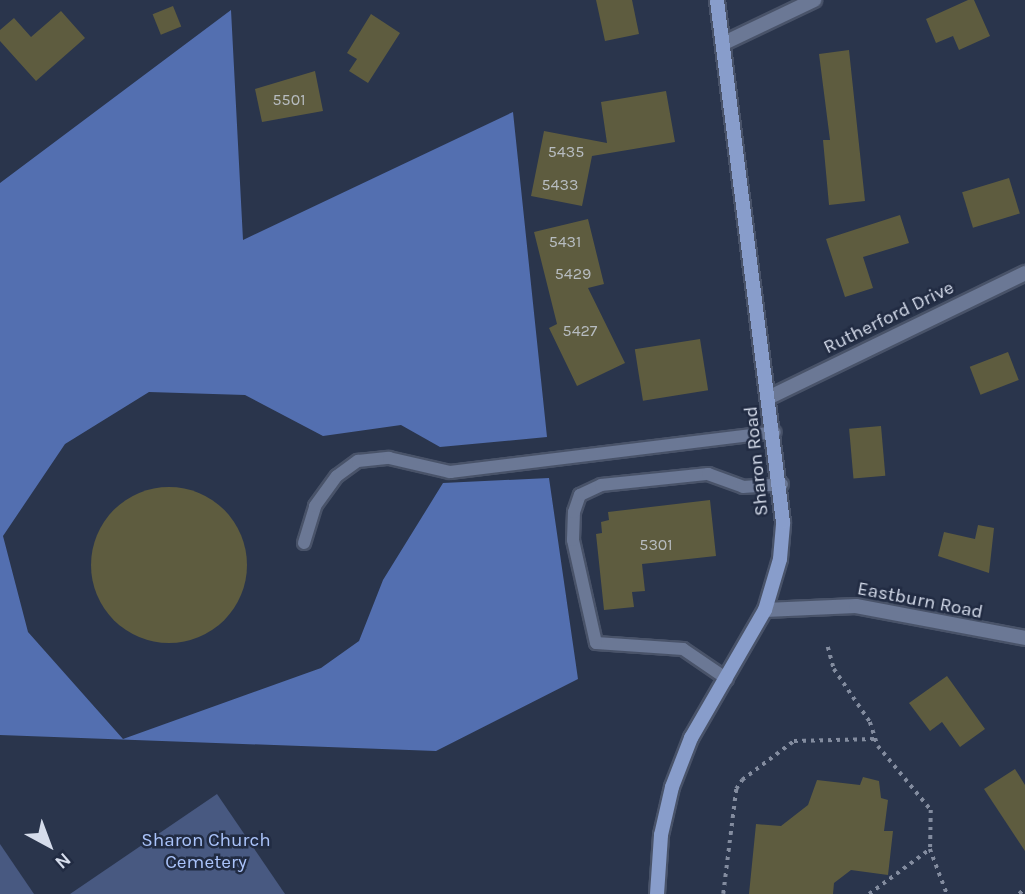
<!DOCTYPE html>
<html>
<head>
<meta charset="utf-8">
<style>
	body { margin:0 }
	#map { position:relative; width:1025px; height:894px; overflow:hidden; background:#2a354c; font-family:Karla,sans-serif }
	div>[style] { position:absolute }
	.green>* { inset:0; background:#485981 }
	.forest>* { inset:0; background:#536fb0 }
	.building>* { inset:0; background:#5e5c3f; transform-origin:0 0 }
	.round { border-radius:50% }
	.path>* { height:3.5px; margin-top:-1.75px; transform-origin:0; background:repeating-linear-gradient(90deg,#838c9f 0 3.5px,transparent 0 8.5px) }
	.roads { filter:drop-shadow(2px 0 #495369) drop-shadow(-2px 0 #495369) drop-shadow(0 2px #495369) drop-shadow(0 -2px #495369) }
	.lane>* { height:12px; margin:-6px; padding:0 6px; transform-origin:6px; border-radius:6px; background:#6b7895 }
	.street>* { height:14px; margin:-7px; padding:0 7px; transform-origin:7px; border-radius:7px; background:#6b7895 }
	.secondary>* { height:14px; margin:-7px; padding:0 7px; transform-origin:7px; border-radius:7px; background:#889dcb }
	span { translate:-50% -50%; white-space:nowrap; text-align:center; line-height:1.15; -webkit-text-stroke:5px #212b42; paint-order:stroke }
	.number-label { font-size:16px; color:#b7bcc0 }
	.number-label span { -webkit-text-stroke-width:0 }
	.street-label { font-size:19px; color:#d5dceb }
	.park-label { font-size:19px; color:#aac3fa }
	.north { position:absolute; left:14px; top:810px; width:70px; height:70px; -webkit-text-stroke:5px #212b42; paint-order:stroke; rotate:139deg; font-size:19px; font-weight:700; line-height:28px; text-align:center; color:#d5dceb }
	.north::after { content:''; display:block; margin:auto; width:24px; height:32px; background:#d5dceb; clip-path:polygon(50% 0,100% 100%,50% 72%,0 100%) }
</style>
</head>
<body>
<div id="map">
	<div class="green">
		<i style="clip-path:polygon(217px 794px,285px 894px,70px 894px)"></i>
		<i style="clip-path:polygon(0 844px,34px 894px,0 894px)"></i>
	</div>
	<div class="forest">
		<i style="clip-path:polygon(231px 10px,243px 240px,513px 112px,547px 437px,440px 447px,401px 425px,323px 436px,245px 395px,149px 392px,65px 444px,3px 536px,28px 632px,123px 739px,321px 668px,359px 641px,383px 580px,443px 483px,549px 478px,578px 679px,436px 751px,0 735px,0 183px)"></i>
	</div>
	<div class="building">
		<i style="clip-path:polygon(596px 0,632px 0,639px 34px,605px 41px)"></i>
		<i style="clip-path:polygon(968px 0,974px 0,990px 36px,959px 50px,953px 36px,936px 43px,926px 19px)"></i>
		<i style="left:173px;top:6px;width:22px;height:22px;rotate:68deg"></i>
		<i style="clip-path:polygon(61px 11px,85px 38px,36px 81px,0 41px,0 30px,14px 18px,31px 37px)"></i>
		<i style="clip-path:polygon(371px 14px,400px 33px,368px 83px,349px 71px,357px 59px,347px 53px)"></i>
		<i style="clip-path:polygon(849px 50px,865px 201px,829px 205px,823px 140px,830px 140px,819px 54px)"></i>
		<i style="clip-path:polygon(315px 71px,323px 111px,262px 122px,255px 89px)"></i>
		<i style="clip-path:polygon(666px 91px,675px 142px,592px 156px,582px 206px,531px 196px,544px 131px,607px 143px,601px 102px)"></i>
		<i style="left:1009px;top:178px;width:37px;height:49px;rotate:73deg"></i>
		<i style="clip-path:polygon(900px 215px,909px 243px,863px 257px,873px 288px,845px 297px,826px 239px)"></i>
		<i style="clip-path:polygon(588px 219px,604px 284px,588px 288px,625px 363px,577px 386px,549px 328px,557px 324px,534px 232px)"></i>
		<i style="left:700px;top:339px;width:52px;height:66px;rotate:81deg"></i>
		<i style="left:1008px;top:352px;width:30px;height:41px;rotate:69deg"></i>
		<i style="left:881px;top:426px;width:50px;height:32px;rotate:85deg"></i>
		<i class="round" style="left:91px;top:487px;width:156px;height:156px"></i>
		<i style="clip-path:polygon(710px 500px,716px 556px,642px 564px,645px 591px,632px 592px,634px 607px,604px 610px,596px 534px,602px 533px,601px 522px,609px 520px,608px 512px)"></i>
		<i style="clip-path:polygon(978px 525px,994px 528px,989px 573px,938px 556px,944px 532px,975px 539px)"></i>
		<i style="clip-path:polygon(947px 676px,985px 729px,960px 747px,942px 722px,930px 731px,909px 703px)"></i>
		<i style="clip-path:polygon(1015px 769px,1025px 785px,1025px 851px,984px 789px)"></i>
		<i style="clip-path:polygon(863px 777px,879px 781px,881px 798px,888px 800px,884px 831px,893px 831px,888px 875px,851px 870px,834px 883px,833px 894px,749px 894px,756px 824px,781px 826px,808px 805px,817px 780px,860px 785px)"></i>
	</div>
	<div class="path">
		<i style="left:828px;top:647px;width:23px;rotate:75deg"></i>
		<i style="left:834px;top:669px;width:64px;rotate:55.8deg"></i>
		<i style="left:870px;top:722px;width:25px;rotate:72deg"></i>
		<i style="left:878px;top:746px;width:83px;rotate:50.4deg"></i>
		<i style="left:931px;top:810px;width:39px;rotate:91deg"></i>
		<i style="left:930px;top:849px;width:48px;rotate:69.3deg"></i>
		<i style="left:723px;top:894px;width:106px;rotate:-82.9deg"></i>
		<i style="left:736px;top:789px;width:11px;rotate:-56deg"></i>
		<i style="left:742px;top:780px;width:65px;rotate:-36.9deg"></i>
		<i style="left:794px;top:741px;width:82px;rotate:-1.4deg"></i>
		<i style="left:869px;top:894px;width:76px;rotate:-36.4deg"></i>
		<i style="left:1019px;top:894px;width:8px;rotate:-45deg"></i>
	</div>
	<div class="roads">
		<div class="lane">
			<i style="left:304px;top:543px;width:39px;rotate:-73deg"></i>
			<i style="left:315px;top:506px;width:37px;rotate:-54deg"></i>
			<i style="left:337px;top:476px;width:26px;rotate:-36deg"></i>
			<i style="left:358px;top:461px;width:31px;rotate:-6deg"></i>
			<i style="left:389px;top:458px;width:63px;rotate:12.9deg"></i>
			<i style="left:450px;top:472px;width:327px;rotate:-7deg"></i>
			<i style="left:727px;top:679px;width:53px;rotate:-145.7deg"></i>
			<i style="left:683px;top:649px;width:87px;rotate:-176.1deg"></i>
			<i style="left:596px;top:643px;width:106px;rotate:-102.6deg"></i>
			<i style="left:573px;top:540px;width:28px;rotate:-88deg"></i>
			<i style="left:574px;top:512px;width:18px;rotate:-71deg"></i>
			<i style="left:580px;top:495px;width:23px;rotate:-25deg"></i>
			<i style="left:601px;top:485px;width:108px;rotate:-5.9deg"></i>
			<i style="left:708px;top:474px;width:37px;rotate:20deg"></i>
			<i style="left:743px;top:487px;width:39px;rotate:-4deg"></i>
		</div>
		<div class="street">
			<i style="left:724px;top:43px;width:100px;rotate:-25.5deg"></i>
			<i style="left:770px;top:397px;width:284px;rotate:-25.9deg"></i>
			<i style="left:765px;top:610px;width:91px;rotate:-2.5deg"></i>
			<i style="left:856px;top:606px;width:172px;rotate:10.7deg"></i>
		</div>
		<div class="secondary">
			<i style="left:657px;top:894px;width:59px;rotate:-86.1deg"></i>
			<i style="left:661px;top:835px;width:49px;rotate:-77.1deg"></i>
			<i style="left:672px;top:787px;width:53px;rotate:-68.8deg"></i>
			<i style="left:691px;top:738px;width:148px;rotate:-60deg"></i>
			<i style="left:765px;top:610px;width:53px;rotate:-73.6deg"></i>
			<i style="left:780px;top:559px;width:37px;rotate:-85deg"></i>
			<i style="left:783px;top:522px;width:526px;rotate:-97.21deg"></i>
		</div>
	</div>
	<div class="number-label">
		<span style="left:289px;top:100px">5501</span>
		<span style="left:566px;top:152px">5435</span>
		<span style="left:560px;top:185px">5433</span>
		<span style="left:565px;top:242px">5431</span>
		<span style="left:573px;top:274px">5429</span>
		<span style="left:580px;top:331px">5427</span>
		<span style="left:656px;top:545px">5301</span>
	</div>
	<div class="street-label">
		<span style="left:889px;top:318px;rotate:-26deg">Rutherford Drive</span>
		<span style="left:757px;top:461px;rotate:-96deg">Sharon Road</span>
		<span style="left:920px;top:601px;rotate:11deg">Eastburn Road</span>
	</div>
	<div class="park-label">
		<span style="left:206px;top:852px">Sharon Church<br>Cemetery</span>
	</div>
	<div class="north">N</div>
</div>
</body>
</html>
